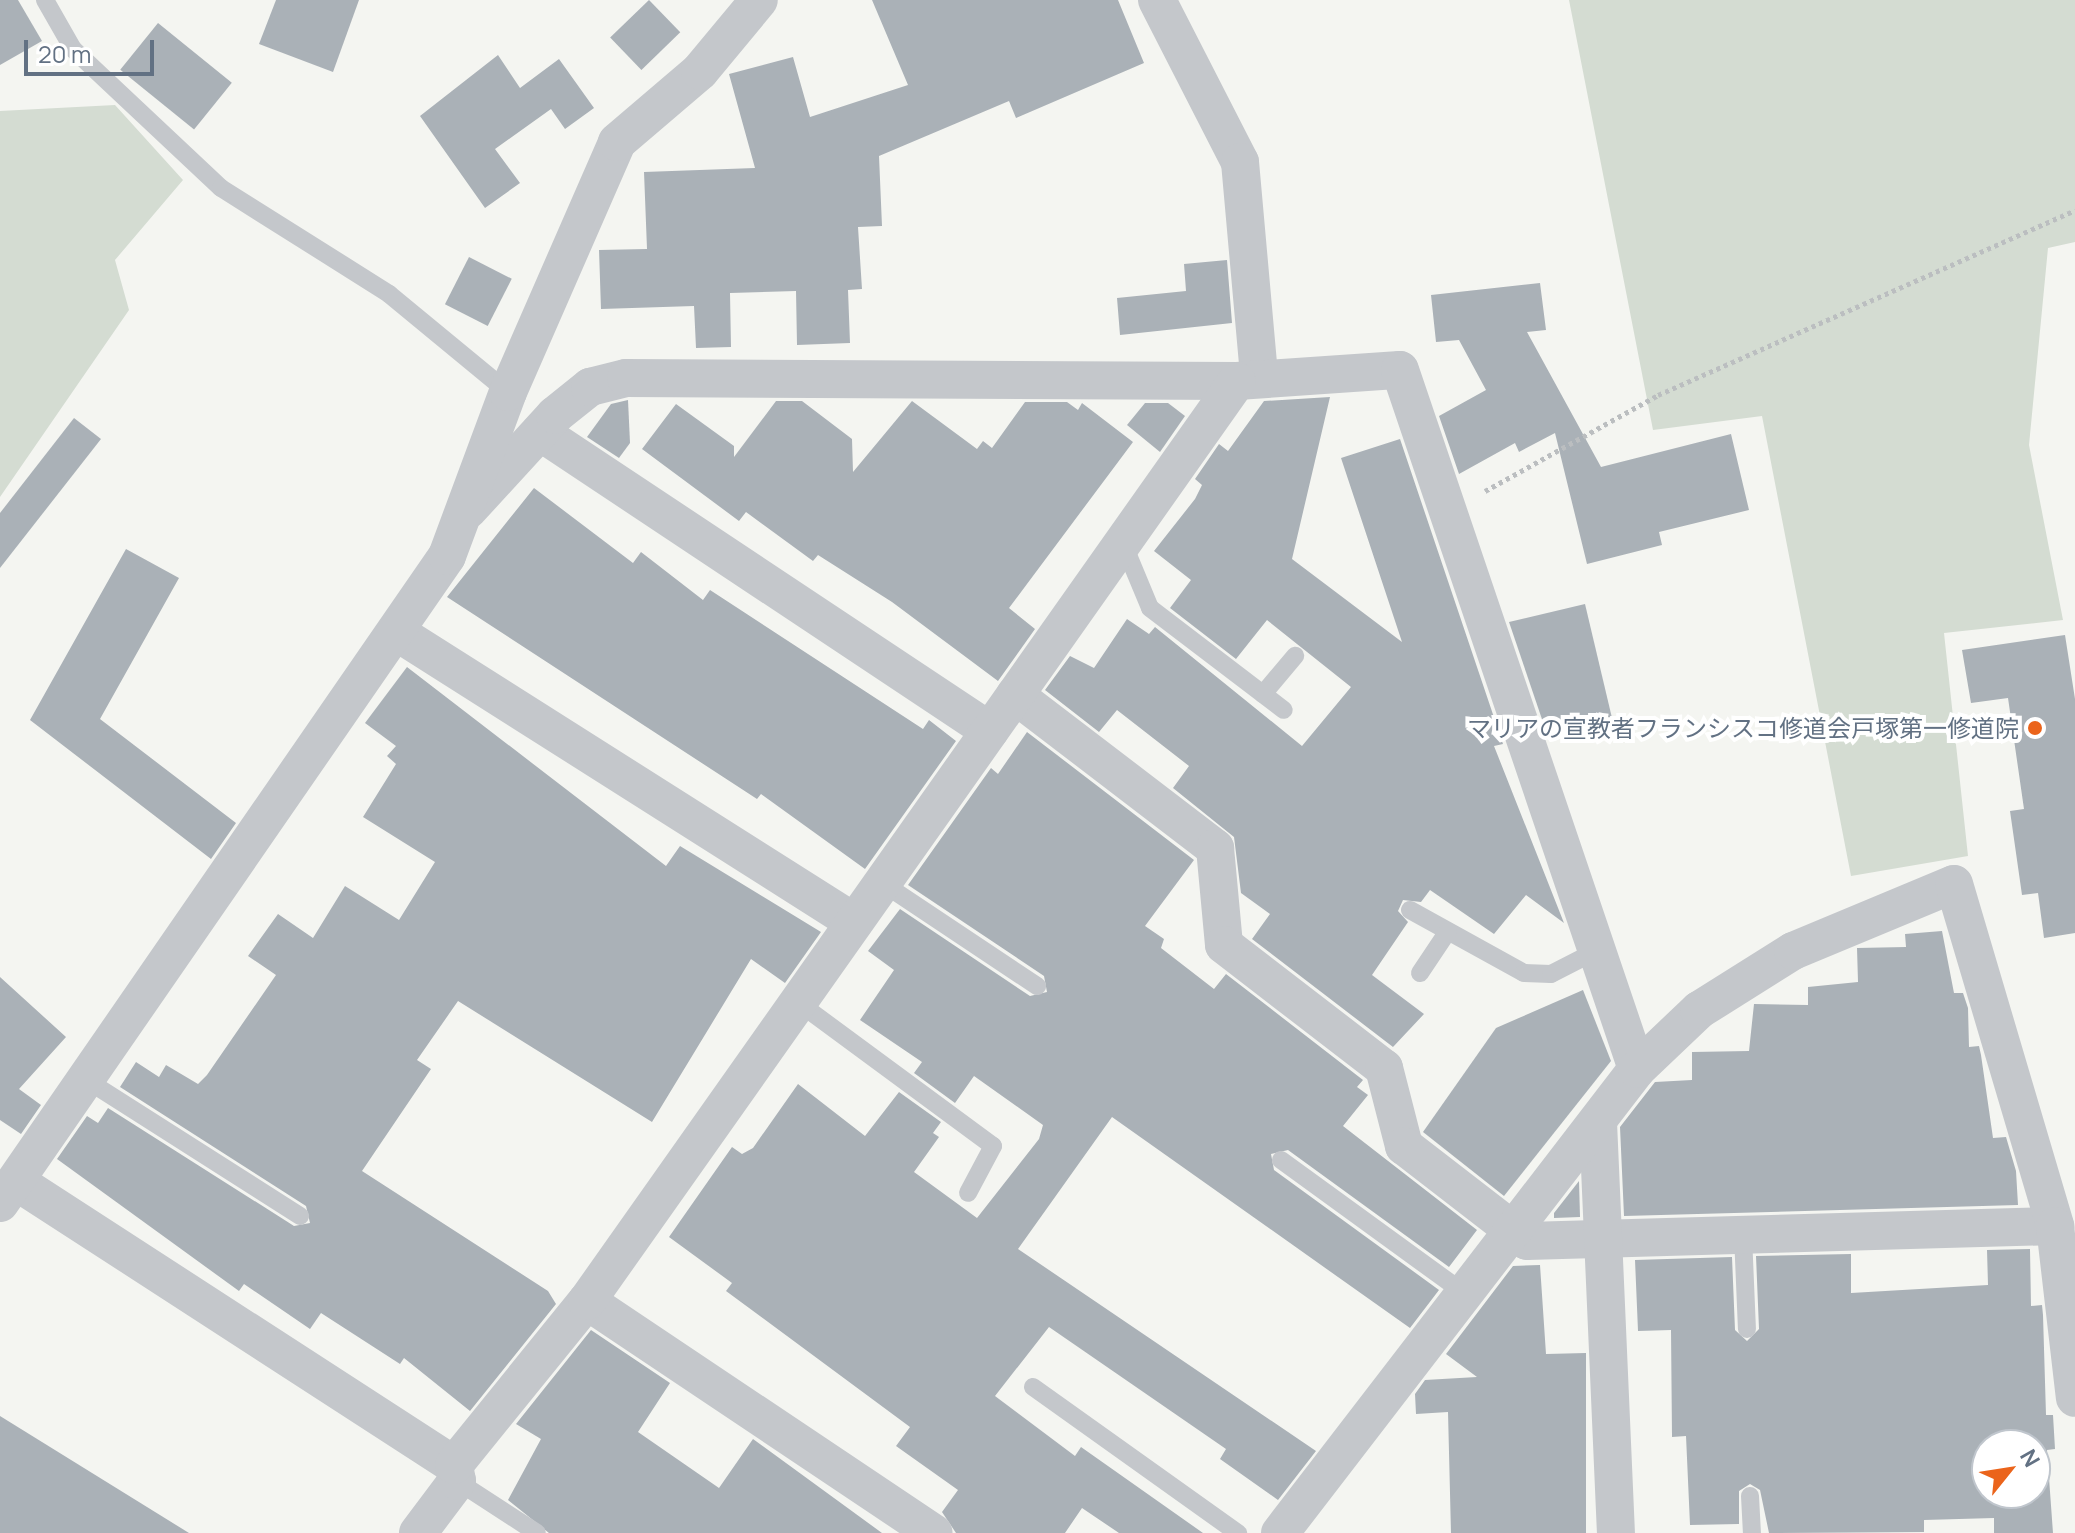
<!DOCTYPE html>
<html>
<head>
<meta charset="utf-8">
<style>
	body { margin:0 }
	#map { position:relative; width:2075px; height:1533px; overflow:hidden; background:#f4f5f1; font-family:Manrope,"Noto Sans JP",sans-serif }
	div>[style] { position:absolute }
	.green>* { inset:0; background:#d4dcd2 }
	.building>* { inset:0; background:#aab1b7; transform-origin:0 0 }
	.path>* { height:5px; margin-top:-2.5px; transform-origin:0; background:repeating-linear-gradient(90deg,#bbbec0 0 4px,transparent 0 8px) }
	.service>* { height:18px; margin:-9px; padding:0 9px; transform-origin:9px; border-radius:9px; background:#c4c7cb }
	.minor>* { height:38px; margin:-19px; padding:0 19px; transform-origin:19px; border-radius:19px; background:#c4c7cb }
	.dots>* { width:22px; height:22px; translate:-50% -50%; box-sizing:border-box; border:4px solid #fff; border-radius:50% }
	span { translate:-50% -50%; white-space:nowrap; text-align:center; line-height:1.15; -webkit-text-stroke:8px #fff; paint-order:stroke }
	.poi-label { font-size:24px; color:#627183 }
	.right { translate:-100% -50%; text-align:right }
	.north { position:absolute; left:1971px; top:1429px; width:80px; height:80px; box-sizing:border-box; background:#fff; border:2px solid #c0c6cd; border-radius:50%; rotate:60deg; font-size:22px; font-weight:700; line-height:32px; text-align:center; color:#627183 }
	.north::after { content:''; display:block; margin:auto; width:28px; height:36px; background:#eb641b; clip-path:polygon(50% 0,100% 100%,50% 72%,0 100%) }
	.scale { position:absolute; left:24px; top:40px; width:130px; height:36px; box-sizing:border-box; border:4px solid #627183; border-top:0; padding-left:10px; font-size:24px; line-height:28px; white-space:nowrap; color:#627183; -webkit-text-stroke:6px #fff; paint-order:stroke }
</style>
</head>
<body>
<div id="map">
	<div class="green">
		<i style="clip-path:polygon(1569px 0,2075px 0,2075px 242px,2048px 248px,2029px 445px,2063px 620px,1944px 633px,1968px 856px,1851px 876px,1762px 416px,1653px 430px)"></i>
		<i style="clip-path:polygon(115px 105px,183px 180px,115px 260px,129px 310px,0 497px,0 111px)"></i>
	</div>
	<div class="building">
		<i style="clip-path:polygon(0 0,18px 0,42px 41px,0 65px)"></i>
		<i style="clip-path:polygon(276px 0,359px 0,333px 72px,259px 44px)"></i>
		<i style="left:649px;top:0;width:45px;height:54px;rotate:46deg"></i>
		<i style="clip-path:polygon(872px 0,1118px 0,1144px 63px,1016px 118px,1009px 101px,879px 156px,882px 226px,858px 227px,862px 289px,848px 290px,850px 343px,797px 345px,796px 291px,730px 293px,731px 347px,696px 348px,694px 306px,601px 309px,599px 250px,647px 249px,644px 172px,755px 168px,729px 74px,793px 57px,810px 117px,908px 85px)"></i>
		<i style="left:158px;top:23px;width:95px;height:60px;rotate:39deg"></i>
		<i style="clip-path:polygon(498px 55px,520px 88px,559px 59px,594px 108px,565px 129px,551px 109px,495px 149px,520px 183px,485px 208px,420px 116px)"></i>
		<i style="left:469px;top:257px;width:48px;height:53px;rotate:27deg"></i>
		<i style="clip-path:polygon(1227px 260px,1232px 323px,1120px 335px,1117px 298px,1186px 291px,1184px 264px)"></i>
		<i style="clip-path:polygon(1540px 283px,1546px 330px,1527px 332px,1601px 467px,1731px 434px,1749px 510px,1659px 532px,1662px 545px,1587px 564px,1555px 433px,1519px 452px,1515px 443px,1459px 474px,1439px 416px,1486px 390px,1459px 340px,1436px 342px,1431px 295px)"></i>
		<i style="clip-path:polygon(1330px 397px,1292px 559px,1402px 642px,1341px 458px,1400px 439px,1503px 744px,1494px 746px,1564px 923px,1526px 895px,1494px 934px,1430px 890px,1421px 902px,1403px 900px,1398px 911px,1408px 922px,1372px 975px,1424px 1014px,1393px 1047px,1252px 939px,1270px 914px,1241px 893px,1234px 837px,1173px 788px,1189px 766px,1117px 710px,1099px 732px,1045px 690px,1070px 656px,1094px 668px,1127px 619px,1149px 634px,1155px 627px,1302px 746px,1351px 687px,1267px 620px,1236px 659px,1170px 608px,1191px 580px,1154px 551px,1195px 499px,1202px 485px,1195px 479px,1219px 444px,1228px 451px,1264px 401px)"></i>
		<i style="clip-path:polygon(628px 400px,630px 443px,619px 458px,587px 437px,611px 404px)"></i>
		<i style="clip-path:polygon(776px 401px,802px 401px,852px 439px,853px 472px,912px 401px,977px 449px,983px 441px,992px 448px,1025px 402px,1067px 402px,1078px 410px,1082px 403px,1133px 442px,1009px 608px,1035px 629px,998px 681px,892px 602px,818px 555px,813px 561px,746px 512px,739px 521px,642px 449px,676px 404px,734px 446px,734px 457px)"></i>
		<i style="clip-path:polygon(1145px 403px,1168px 403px,1185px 416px,1160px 452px,1127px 425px)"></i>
		<i style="clip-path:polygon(74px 418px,101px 439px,0 568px,0 513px)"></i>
		<i style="clip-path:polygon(534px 488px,633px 563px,641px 552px,703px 600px,710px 590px,923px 729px,929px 720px,956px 741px,865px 869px,761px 794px,757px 799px,447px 597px)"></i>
		<i style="clip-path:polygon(126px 549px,179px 578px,100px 719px,236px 823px,211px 859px,30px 720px)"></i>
		<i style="clip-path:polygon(1585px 604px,1612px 718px,1547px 734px,1509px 622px)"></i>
		<i style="clip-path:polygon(2065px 635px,2075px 699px,2075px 933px,2044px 938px,2038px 893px,2022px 895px,2010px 811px,2024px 809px,2008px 698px,1971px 703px,1962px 650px)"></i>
		<i style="clip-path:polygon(407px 667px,666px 866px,680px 846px,821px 932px,785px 983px,751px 959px,652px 1122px,458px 1001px,417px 1060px,431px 1069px,362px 1171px,548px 1291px,556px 1304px,470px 1411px,404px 1358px,400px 1364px,321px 1313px,310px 1329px,244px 1284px,239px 1291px,57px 1159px,87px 1116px,98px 1123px,108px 1108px,294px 1226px,310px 1223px,306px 1206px,120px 1087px,136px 1062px,159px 1077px,166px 1065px,198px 1084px,207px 1075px,276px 975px,248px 956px,278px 914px,313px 938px,345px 886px,399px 920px,435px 862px,363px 817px,396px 764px,387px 756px,396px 746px,365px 723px)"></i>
		<i style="clip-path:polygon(1027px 732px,1194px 860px,1145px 926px,1164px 939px,1161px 948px,1214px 989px,1226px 974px,1363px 1080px,1357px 1087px,1368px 1095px,1343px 1126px,1477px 1230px,1449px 1267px,1288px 1150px,1271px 1154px,1274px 1170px,1439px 1290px,1410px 1328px,1112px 1117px,1018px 1249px,1316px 1451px,1278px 1500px,1220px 1459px,1226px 1449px,1049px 1327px,995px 1396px,1075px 1456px,1081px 1447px,1203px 1533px,1119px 1533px,1082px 1508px,1065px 1533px,956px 1533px,942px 1512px,958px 1490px,896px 1446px,910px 1427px,726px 1291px,732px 1283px,669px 1237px,732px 1147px,742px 1154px,753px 1148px,798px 1084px,865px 1136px,899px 1092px,941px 1122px,933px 1133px,939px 1137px,914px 1172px,977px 1218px,1039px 1139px,1043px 1125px,974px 1076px,955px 1103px,914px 1073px,922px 1062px,860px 1020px,894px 970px,868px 951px,900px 909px,1030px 996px,1047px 992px,1044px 976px,908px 885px,991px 768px,998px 774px)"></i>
		<i style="clip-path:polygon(1942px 931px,1954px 993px,1963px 993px,1968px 1008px,1969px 1047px,1979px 1046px,1981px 1055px,1993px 1138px,2006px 1137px,2016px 1171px,2018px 1205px,1624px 1216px,1620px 1127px,1655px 1082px,1692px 1080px,1692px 1052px,1749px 1051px,1754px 1004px,1808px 1005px,1808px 987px,1858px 982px,1857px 948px,1906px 947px,1905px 934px)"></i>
		<i style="clip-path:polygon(0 977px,66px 1037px,19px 1089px,41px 1105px,21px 1134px,0 1120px)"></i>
		<i style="clip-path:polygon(1583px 990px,1611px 1061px,1504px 1196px,1423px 1132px,1496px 1028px)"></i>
		<i style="clip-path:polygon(1579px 1181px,1580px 1217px,1554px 1218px,1554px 1213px)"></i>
		<i style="clip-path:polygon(evenodd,2030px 1249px,2031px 1306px,2042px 1305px,2043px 1315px,2046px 1415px,2053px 1415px,2055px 1449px,2047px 1450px,2053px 1533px,1994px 1533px,1994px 1518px,1924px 1520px,1924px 1532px,1769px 1533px,1760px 1490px,1750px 1484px,1739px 1491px,1739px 1524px,1690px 1525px,1686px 1436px,1672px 1437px,1671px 1330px,1638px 1331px,1635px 1260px,1732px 1257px,1735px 1330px,1747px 1341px,1759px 1329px,1756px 1256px,1851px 1254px,1851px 1293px,1988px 1285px,1987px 1250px,2030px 1249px,1987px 1445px,2035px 1445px,2035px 1493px,1987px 1493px,1987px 1445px)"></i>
		<i style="clip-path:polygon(1540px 1265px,1546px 1354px,1586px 1353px,1586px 1533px,1451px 1533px,1448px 1412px,1416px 1414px,1415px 1394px,1425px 1380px,1477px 1377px,1446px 1354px,1513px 1266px)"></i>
		<i style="clip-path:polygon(591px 1330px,670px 1383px,638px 1432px,719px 1488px,753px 1439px,882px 1533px,549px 1533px,508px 1500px,541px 1439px,516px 1424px)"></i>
		<i style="clip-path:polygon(0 1416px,189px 1533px,0 1533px)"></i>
	</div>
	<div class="path">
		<i style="left:1485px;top:491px;width:198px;rotate:-29deg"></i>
		<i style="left:1658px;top:395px;width:456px;rotate:-23.9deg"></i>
	</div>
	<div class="service">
		<i style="left:45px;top:0;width:56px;rotate:60.3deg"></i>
		<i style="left:73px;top:49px;width:203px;rotate:43.2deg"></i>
		<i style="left:221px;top:188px;width:199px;rotate:32.2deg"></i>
		<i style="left:389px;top:294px;width:154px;rotate:39.5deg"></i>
		<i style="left:1123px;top:543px;width:70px;rotate:67.4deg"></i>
		<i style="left:1150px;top:608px;width:168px;rotate:37.3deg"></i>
		<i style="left:1263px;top:694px;width:50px;rotate:-49.9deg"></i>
		<i style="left:884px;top:884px;width:184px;rotate:33.7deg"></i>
		<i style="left:1410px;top:910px;width:130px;rotate:28.9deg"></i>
		<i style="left:1524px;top:973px;width:27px;rotate:2deg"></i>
		<i style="left:1551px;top:974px;width:51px;rotate:-27.1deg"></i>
		<i style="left:1420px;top:973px;width:50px;rotate:-56.3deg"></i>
		<i style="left:799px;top:1003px;width:241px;rotate:36.4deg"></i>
		<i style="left:993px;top:1146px;width:53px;rotate:118deg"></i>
		<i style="left:85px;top:1079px;width:255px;rotate:32.5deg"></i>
		<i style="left:1281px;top:1160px;width:223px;rotate:36deg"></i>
		<i style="left:1743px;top:1235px;width:94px;rotate:87.6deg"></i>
		<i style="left:1033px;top:1387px;width:252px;rotate:35.5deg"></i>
		<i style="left:457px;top:1481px;width:95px;rotate:33deg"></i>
		<i style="left:1750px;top:1496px;width:37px;rotate:87deg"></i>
	</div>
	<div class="minor">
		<i style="left:1157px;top:0;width:182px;rotate:62.9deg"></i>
		<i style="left:1240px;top:162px;width:215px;rotate:84.9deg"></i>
		<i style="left:540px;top:432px;width:540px;rotate:33.6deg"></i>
		<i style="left:468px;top:510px;width:129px;rotate:-47.5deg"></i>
		<i style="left:555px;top:415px;width:45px;rotate:-38.7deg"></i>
		<i style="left:590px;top:387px;width:37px;rotate:-14deg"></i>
		<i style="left:626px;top:378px;width:611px;rotate:0.28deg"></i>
		<i style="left:1237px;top:381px;width:163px;rotate:-3.9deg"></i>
		<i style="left:1400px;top:370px;width:738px;rotate:71.27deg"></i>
		<i style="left:398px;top:633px;width:540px;rotate:32.37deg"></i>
		<i style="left:1015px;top:695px;width:252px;rotate:37.4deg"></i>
		<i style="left:1215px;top:848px;width:97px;rotate:84.7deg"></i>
		<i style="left:1224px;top:945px;width:202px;rotate:37.6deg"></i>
		<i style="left:1384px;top:1068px;width:81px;rotate:75.6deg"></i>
		<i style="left:1404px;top:1146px;width:155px;rotate:37.7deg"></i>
		<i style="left:1527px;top:1241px;width:528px;rotate:-1.63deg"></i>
		<i style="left:1598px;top:1122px;width:411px;rotate:87.5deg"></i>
		<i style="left:17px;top:1182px;width:521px;rotate:32.93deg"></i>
		<i style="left:0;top:1203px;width:786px;rotate:-55.36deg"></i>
		<i style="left:447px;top:556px;width:175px;rotate:-69.6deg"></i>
		<i style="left:508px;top:392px;width:273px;rotate:-66.4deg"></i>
		<i style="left:617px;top:142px;width:109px;rotate:-40.5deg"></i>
		<i style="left:700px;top:71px;width:92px;rotate:-50.3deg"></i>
		<i style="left:587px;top:1301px;width:417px;rotate:33.8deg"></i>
		<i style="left:418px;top:1533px;width:65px;rotate:-53.1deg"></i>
		<i style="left:457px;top:1481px;width:16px;rotate:-101deg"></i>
		<i style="left:454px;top:1465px;width:211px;rotate:-51deg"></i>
		<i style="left:587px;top:1301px;width:1126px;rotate:-54.76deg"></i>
		<i style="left:1280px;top:1533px;width:585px;rotate:-52.43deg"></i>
		<i style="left:1637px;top:1069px;width:86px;rotate:-43.6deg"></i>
		<i style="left:1699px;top:1010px;width:111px;rotate:-32.1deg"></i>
		<i style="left:1793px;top:951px;width:174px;rotate:-22.6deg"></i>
		<i style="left:1954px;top:884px;width:357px;rotate:73.5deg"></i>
		<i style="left:2055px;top:1226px;width:173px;rotate:83.4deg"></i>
	</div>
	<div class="dots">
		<i style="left:2035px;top:728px;background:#eb641b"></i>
	</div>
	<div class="poi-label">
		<span class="right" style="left:2019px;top:728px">マリアの宣教者フランシスコ修道会戸塚第一修道院</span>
	</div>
	<div class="north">N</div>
	<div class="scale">20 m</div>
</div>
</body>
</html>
